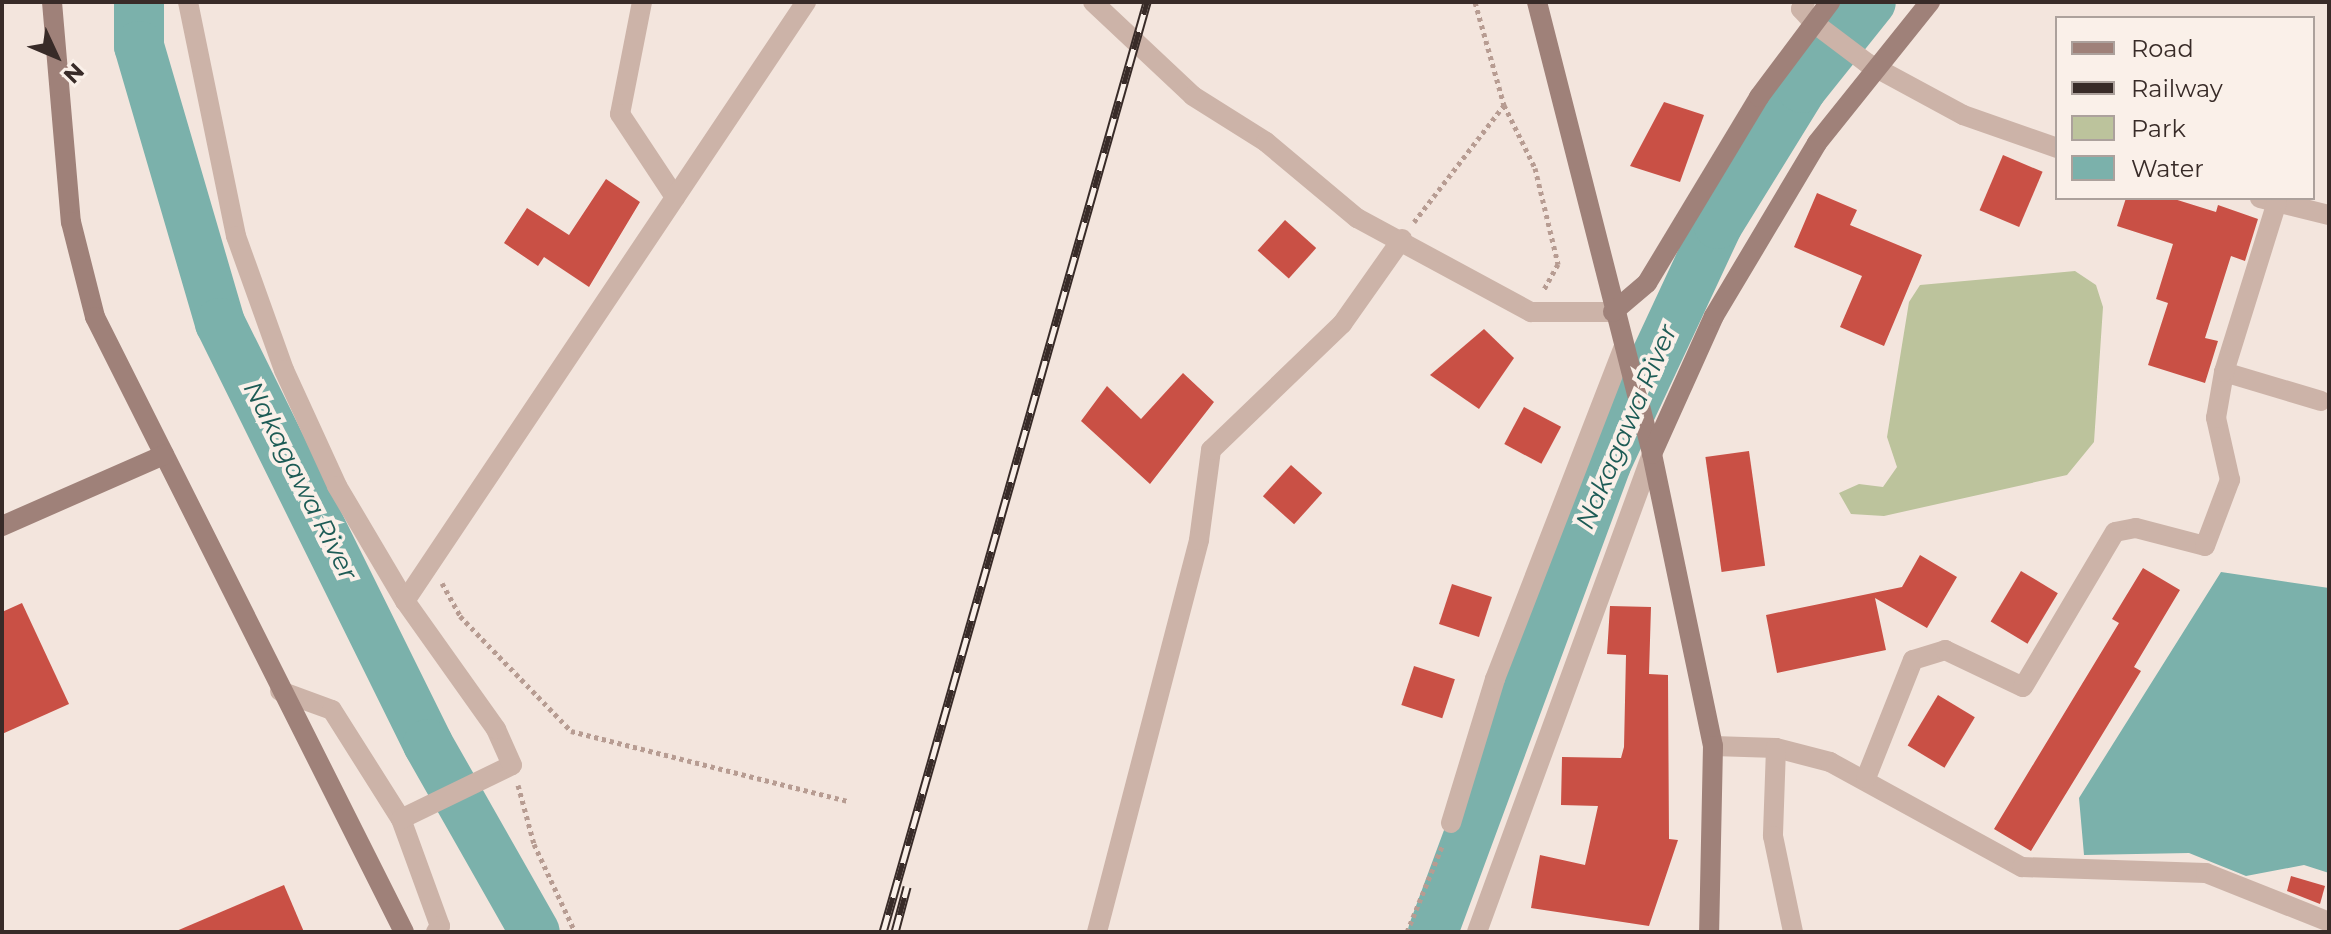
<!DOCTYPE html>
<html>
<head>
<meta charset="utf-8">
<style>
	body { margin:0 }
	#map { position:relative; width:2331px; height:934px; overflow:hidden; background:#f3e5dd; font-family:Montserrat,sans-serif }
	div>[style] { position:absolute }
	.green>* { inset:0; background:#bcc39c }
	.water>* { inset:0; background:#7bb1ab }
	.river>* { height:50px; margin:-25px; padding:0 25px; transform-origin:25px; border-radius:25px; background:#7bb1ab }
	.building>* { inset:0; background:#c95045; transform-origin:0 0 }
	.path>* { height:5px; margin-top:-2.5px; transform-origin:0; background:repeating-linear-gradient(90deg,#b79c92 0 4px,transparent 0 8px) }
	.street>* { height:20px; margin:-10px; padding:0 10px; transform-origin:10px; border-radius:10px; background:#ccb3a8 }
	.secondary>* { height:20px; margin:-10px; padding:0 10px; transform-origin:10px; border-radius:10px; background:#9f8179 }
	.rail>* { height:9px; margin-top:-4.5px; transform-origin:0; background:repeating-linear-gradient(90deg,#faf0e9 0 18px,#382b28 0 36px); box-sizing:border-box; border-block:2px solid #382b28 }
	span { translate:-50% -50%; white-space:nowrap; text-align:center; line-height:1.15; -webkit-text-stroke:8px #faf0e9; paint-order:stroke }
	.water-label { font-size:26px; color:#1d5b55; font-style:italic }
	.frame { position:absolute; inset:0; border:4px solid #382b28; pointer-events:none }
	.legend { position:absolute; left:2055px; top:16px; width:260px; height:184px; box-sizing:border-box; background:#faf0e9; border:2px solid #aca19c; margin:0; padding:10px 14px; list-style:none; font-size:24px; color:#382b28 }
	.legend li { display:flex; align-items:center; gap:16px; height:40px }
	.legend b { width:40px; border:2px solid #aca19c }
	.north { position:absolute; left:16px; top:16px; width:80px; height:80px; -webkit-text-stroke:6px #faf0e9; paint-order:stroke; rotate:134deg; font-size:22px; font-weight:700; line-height:32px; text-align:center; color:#382b28 }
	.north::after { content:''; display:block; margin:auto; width:28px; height:36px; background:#382b28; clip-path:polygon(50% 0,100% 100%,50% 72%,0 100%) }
</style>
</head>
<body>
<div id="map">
	<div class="green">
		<i style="clip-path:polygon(2075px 271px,2096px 285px,2103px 307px,2094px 442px,2067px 475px,1884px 516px,1851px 514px,1839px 493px,1859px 484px,1883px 487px,1897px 467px,1887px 437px,1909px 302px,1920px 285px)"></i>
	</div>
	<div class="water">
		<i style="clip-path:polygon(2221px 572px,2329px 588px,2329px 873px,2304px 865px,2246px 876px,2189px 853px,2084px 855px,2079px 798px)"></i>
	</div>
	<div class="river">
		<i style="left:139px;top:2px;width:44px;rotate:90deg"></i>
		<i style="left:139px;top:46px;width:289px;rotate:73.7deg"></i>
		<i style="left:220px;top:323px;width:470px;rotate:63.7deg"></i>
		<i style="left:428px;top:744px;width:216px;rotate:60.4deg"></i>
		<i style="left:1433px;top:932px;width:499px;rotate:-69.7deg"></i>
		<i style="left:1606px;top:464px;width:265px;rotate:-65deg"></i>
		<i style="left:1718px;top:224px;width:160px;rotate:-58.3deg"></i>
		<i style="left:1802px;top:88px;width:110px;rotate:-51.3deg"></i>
	</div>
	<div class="building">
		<i style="clip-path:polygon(1664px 102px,1704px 115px,1680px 182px,1630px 166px)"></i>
		<i style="left:2003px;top:155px;width:43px;height:60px;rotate:23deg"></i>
		<i style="clip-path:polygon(606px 179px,640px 202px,589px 287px,544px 257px,538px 266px,504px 243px,527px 208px,569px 235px)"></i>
		<i style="clip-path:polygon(1817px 193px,1857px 210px,1850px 225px,1922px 255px,1884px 346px,1840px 327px,1862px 276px,1794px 247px)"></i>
		<i style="clip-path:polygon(2126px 198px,2171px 198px,2216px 212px,2218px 205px,2258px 219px,2245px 261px,2231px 256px,2205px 338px,2218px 341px,2205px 383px,2148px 365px,2168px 303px,2156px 299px,2173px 244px,2117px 226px)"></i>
		<i style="left:1285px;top:220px;width:42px;height:41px;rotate:42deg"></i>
		<i style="clip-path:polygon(1484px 329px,1514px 358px,1479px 409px,1430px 375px)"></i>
		<i style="clip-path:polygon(1183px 373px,1214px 402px,1150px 484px,1081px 421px,1107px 386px,1141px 419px)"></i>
		<i style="left:1524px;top:407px;width:42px;height:42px;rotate:28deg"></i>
		<i style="left:1749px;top:451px;width:116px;height:44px;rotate:82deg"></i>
		<i style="left:1291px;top:465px;width:42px;height:42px;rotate:42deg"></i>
		<i style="clip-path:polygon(1920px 555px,1957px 577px,1927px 628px,1875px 598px,1886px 650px,1777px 673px,1766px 615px,1902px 587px)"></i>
		<i style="clip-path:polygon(2143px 568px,2180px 590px,2134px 667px,2141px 671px,2031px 851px,1994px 829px,2119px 623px,2112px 619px)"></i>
		<i style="left:2021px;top:571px;width:43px;height:59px;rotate:31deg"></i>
		<i style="left:1452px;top:584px;width:42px;height:42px;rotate:18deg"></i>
		<i style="clip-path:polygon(22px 603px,69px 704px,2px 734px,2px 612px)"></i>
		<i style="clip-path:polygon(1610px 606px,1651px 607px,1649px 674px,1668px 675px,1669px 839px,1678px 840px,1649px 926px,1531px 908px,1540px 855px,1585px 865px,1598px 806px,1561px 805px,1562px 757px,1621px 758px,1624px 747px,1626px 655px,1607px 654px)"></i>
		<i style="left:1414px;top:666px;width:43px;height:41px;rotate:18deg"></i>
		<i style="left:1938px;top:695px;width:43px;height:59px;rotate:31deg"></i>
		<i style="clip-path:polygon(2291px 876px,2325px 886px,2320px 904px,2287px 891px)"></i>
		<i style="clip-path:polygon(284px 885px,304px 932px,174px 932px)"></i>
	</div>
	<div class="path">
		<i style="left:1475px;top:2px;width:107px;rotate:74.3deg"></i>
		<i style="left:1504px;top:105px;width:70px;rotate:63.8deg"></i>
		<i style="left:1535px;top:168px;width:99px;rotate:76.5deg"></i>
		<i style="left:1558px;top:264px;width:31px;rotate:119deg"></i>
		<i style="left:1414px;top:222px;width:148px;rotate:-52.4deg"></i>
		<i style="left:442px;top:583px;width:38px;rotate:61deg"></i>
		<i style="left:460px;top:616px;width:160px;rotate:46deg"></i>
		<i style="left:571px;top:731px;width:286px;rotate:14.2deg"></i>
		<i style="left:518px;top:785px;width:61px;rotate:74.8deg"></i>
		<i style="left:534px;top:844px;width:97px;rotate:65deg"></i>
		<i style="left:1407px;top:932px;width:95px;rotate:-67.8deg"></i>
	</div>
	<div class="street">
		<i style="left:188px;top:2px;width:239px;rotate:78.4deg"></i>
		<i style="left:236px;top:236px;width:142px;rotate:70.3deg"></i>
		<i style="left:284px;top:370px;width:128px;rotate:65.4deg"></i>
		<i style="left:337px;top:486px;width:134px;rotate:59.4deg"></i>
		<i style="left:642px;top:2px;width:114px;rotate:101.1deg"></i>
		<i style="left:620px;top:114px;width:100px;rotate:56.5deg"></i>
		<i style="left:1093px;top:2px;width:137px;rotate:43.2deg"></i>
		<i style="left:1193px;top:96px;width:86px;rotate:32.2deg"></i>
		<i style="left:1266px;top:142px;width:119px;rotate:39.9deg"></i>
		<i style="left:1357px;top:218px;width:198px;rotate:28.4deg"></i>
		<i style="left:1531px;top:312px;width:82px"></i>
		<i style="left:1805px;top:2px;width:8px;rotate:120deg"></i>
		<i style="left:1801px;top:9px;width:19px;rotate:47deg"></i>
		<i style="left:1814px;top:23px;width:66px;rotate:37deg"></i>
		<i style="left:1867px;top:63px;width:109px;rotate:28.4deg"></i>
		<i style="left:1963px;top:115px;width:100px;rotate:19.3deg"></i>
		<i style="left:2260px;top:198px;width:71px;rotate:13.8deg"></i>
		<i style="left:2224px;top:372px;width:101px;rotate:16.6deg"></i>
		<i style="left:280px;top:691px;width:55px;rotate:20.1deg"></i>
		<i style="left:332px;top:710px;width:129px;rotate:57.7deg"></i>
		<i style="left:401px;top:819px;width:114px;rotate:70deg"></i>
		<i style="left:440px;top:926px;width:7px;rotate:124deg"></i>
		<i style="left:1713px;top:746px;width:63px;rotate:1.8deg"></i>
		<i style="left:1776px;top:748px;width:56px;rotate:14.5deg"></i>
		<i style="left:1830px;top:762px;width:219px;rotate:28.7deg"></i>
		<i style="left:2022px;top:867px;width:184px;rotate:1.9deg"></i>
		<i style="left:2206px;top:873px;width:132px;rotate:21.7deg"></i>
		<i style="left:1776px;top:748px;width:88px;rotate:92deg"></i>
		<i style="left:1773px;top:836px;width:98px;rotate:78.2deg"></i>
		<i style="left:1866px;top:778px;width:127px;rotate:-68.3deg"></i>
		<i style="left:1913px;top:660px;width:34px;rotate:-17deg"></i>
		<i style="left:1945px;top:650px;width:86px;rotate:25.4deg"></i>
		<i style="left:2023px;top:687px;width:180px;rotate:-59.3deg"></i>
		<i style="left:2115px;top:532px;width:21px;rotate:-11deg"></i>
		<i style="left:2136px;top:528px;width:71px;rotate:14.6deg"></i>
		<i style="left:2205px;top:546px;width:71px;rotate:-69.3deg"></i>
		<i style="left:2230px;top:480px;width:64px;rotate:-102.7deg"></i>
		<i style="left:2216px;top:418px;width:47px;rotate:-80.1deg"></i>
		<i style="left:2224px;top:372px;width:178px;rotate:-72.7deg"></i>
		<i style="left:401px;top:819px;width:123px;rotate:-25.9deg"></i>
		<i style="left:512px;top:765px;width:39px;rotate:-114deg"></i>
		<i style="left:496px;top:729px;width:157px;rotate:-125.4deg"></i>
		<i style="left:405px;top:601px;width:721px;rotate:-56.2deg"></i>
		<i style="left:1451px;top:823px;width:151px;rotate:-73deg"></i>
		<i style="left:1495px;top:679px;width:354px;rotate:-68.8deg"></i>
		<i style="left:1097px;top:932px;width:405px;rotate:-75.4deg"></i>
		<i style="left:1199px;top:540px;width:91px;rotate:-82.4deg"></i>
		<i style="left:1211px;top:450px;width:182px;rotate:-43.9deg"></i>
		<i style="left:1342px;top:324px;width:104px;rotate:-54.8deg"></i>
		<i style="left:1477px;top:932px;width:509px;rotate:-69.89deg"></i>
	</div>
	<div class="secondary">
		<i style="left:52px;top:2px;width:221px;rotate:85.1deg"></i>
		<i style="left:71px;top:222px;width:98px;rotate:75.8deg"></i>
		<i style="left:95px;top:317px;width:688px;rotate:63.32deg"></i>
		<i style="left:1537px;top:2px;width:466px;rotate:75.7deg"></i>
		<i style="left:1652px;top:454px;width:298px;rotate:78.2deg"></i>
		<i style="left:1713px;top:746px;width:186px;rotate:91.2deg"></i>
		<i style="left:1613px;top:312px;width:45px;rotate:-40.5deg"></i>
		<i style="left:1647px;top:283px;width:217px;rotate:-58.9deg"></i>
		<i style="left:1759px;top:97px;width:119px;rotate:-53.2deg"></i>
		<i style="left:1652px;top:454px;width:151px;rotate:-65.8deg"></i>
		<i style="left:1714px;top:316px;width:201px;rotate:-59.2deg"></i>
		<i style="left:1817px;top:143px;width:181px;rotate:-51.3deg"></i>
		<i style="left:2px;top:526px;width:177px;rotate:-23.7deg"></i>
	</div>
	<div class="rail">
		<i style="left:883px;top:932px;width:967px;rotate:-74.15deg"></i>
		<i style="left:895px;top:932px;width:47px;rotate:-75.1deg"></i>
	</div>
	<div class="water-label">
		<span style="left:1627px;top:427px;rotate:-67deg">Nakagawa River</span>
		<span style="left:300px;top:481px;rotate:63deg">Nakagawa River</span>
	</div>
	<div class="frame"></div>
	<ul class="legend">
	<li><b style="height:10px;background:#9f8179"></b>Road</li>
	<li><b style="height:10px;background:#382b28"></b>Railway</li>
	<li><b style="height:22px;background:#bcc39c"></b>Park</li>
	<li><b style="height:22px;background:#7bb1ab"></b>Water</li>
	</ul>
	<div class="north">N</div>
</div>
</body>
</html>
